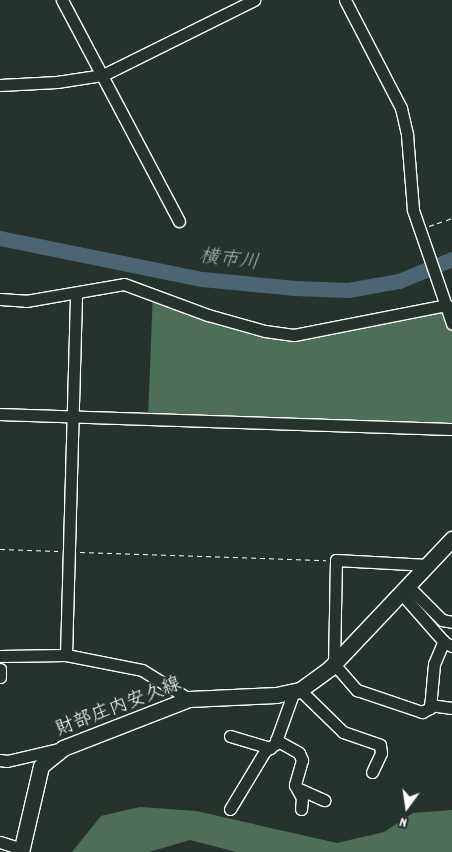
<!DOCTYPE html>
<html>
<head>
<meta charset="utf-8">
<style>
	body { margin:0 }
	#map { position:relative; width:452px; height:852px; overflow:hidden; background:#26332d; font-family:Dekko,"Klee One",sans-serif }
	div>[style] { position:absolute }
	.green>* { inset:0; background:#4d6e59 }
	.river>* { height:15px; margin:-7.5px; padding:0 7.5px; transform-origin:7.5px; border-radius:7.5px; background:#4c6671 }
	.path>* { height:1px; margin-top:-0.5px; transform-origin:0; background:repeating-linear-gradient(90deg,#fff 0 5px,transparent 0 9px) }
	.roads { filter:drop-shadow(1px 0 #fff) drop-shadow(-1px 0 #fff) drop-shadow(0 1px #fff) drop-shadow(0 -1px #fff) }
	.minor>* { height:11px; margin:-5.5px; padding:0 5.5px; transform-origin:5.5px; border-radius:5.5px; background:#26332d }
	.major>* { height:15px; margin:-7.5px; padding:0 7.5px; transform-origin:7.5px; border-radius:7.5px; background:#26332d }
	span { translate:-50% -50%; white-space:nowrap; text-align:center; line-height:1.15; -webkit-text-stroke:4.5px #26332d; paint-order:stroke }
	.street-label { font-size:19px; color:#fff }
	.water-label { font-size:20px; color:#aebabf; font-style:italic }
	.north { position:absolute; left:382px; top:782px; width:50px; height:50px; -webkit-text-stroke:4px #26332d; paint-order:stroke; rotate:194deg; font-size:14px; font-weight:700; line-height:20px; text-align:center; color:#fff }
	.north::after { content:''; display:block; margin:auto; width:18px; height:22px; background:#fff; clip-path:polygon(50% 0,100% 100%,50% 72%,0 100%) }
</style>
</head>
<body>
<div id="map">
	<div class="green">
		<i style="clip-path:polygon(153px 292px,280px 334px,447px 305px,452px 323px,452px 429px,148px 419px)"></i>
		<i style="clip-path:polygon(140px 807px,196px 811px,337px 843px,384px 832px,413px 813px,452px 810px,452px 852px,236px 852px,190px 840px,149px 852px,72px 852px,101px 816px)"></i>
	</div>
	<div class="river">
		<i style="left:0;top:238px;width:206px;rotate:11.5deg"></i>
		<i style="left:202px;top:279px;width:93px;rotate:5.5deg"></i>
		<i style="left:295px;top:288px;width:53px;rotate:2.2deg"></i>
		<i style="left:348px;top:290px;width:52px;rotate:-10deg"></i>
		<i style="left:399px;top:281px;width:57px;rotate:-22.5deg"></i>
	</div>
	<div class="path">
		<i style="left:429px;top:226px;width:24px;rotate:-19deg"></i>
		<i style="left:0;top:549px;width:58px;rotate:2deg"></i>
		<i style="left:80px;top:552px;width:246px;rotate:1.9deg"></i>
	</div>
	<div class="roads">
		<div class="minor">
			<i style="left:62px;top:0;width:250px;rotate:62.1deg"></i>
			<i style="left:345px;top:0;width:122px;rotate:62.6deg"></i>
			<i style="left:401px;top:108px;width:28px;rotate:77deg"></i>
			<i style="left:407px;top:135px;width:75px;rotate:85.4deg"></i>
			<i style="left:413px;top:210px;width:120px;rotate:71deg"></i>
			<i style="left:0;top:85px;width:57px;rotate:-3deg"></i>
			<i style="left:57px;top:82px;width:47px;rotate:-8.7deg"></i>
			<i style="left:103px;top:75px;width:169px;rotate:-26.4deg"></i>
			<i style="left:0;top:299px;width:26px;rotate:4deg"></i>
			<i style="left:26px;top:301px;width:99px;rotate:-9.8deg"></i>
			<i style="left:124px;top:284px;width:90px;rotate:20.3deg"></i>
			<i style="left:208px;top:315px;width:59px;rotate:15.7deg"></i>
			<i style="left:265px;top:331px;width:29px;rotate:8deg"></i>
			<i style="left:294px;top:335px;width:156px;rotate:-11.1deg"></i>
			<i style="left:0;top:414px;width:452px;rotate:1.9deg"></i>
			<i style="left:428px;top:565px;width:92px;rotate:-176.9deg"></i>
			<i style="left:336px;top:560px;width:104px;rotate:91.1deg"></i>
			<i style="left:334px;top:664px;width:35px;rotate:49deg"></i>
			<i style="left:357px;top:690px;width:69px;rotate:18.7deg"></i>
			<i style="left:422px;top:712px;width:9px;rotate:-27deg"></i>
			<i style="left:430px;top:708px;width:44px;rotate:-84.8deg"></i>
			<i style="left:434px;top:664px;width:25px;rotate:-67deg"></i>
			<i style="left:408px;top:586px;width:48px;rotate:45deg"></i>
			<i style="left:442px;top:620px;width:10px;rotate:11deg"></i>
			<i style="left:401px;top:593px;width:67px;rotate:48.7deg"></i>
			<i style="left:445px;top:643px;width:8px;rotate:23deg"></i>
			<i style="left:66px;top:655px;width:361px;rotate:-88.4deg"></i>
			<i style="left:0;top:656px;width:66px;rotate:-0.9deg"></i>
			<i style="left:66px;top:655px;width:77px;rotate:11.2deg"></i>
			<i style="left:142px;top:670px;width:55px;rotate:31.7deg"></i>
			<i style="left:0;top:669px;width:8px;rotate:90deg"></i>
			<i style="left:300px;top:690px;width:60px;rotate:44.3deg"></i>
			<i style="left:343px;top:732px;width:39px;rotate:19deg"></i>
			<i style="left:380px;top:745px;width:8px;rotate:83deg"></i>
			<i style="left:381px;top:753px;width:21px;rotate:115deg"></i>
			<i style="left:430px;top:705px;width:22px;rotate:8deg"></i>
			<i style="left:230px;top:736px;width:42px;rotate:16.7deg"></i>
			<i style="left:276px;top:740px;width:26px;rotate:29deg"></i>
			<i style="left:299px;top:753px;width:8px;rotate:67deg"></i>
			<i style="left:302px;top:760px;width:26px;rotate:106deg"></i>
			<i style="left:295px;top:785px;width:15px;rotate:62deg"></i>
			<i style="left:302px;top:798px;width:11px;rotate:95deg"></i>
			<i style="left:0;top:760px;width:7px;rotate:8deg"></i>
			<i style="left:7px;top:761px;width:57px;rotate:-13.1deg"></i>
			<i style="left:297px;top:788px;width:30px;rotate:24deg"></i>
			<i style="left:230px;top:809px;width:68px;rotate:-58.9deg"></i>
			<i style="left:265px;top:751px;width:12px;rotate:-35deg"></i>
			<i style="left:275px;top:744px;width:56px;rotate:-70.3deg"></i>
			<i style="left:0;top:842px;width:22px;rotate:18deg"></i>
		</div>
		<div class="major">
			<i style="left:21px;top:852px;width:88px;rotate:-76.9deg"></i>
			<i style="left:41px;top:766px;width:28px;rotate:-39deg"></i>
			<i style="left:63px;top:748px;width:135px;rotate:-21.3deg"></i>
			<i style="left:189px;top:699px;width:87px;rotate:-2.6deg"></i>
			<i style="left:276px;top:695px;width:25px;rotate:-12deg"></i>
			<i style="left:300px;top:690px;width:37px;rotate:-36deg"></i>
			<i style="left:330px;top:668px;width:178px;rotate:-46.6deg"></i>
		</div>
	</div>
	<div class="street-label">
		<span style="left:119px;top:708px;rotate:-21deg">財部庄内安久線</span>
	</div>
	<div class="water-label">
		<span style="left:229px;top:261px;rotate:7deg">横市川</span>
	</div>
	<div class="north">N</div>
</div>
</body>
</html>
